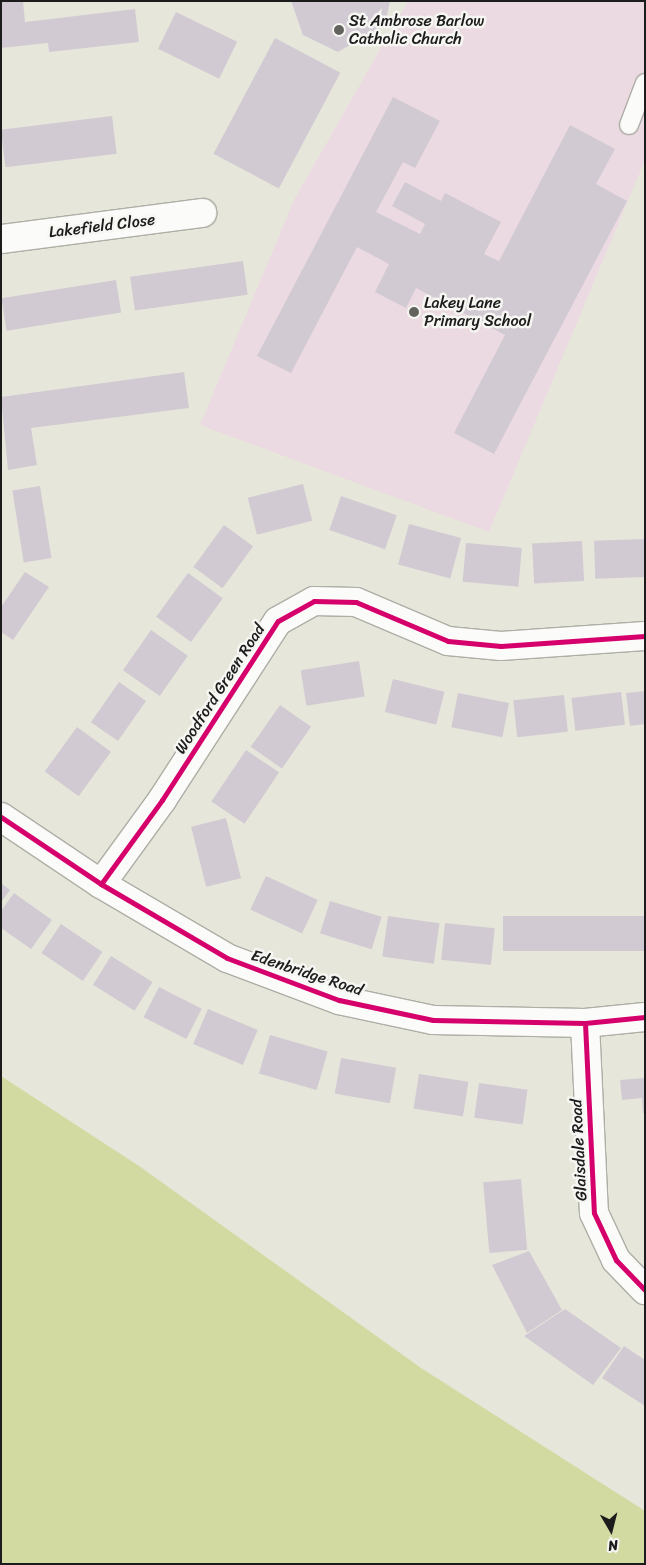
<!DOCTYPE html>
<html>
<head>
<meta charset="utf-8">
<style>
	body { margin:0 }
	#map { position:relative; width:646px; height:1565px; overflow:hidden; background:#e7e6da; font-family:Sriracha,sans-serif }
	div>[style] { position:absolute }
	.built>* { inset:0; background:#ebdae1 }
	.green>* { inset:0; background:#d2daa1 }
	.building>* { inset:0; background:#d2cad3; transform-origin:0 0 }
	.roads { filter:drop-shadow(1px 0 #aeaea6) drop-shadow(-1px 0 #aeaea6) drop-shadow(0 1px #aeaea6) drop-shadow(0 -1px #aeaea6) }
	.lane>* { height:18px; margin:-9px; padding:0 9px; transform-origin:9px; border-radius:9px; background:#fbfbf9 }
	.street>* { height:28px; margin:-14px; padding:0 14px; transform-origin:14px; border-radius:14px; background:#fbfbf9 }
	.cycleway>* { height:5px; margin:-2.5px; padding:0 2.5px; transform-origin:2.5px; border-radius:2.5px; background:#d6006c }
	.dots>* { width:14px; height:14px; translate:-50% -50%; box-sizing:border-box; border:2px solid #f6f6f2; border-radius:50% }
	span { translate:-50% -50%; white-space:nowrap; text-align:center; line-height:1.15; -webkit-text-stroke:5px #f6f6f2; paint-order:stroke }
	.poi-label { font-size:16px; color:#1c1c1c }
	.left { translate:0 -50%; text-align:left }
	.street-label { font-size:16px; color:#1c1c1c }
	.frame { position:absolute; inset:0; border:2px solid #1c1c1c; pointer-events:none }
	.north { position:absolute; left:586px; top:1505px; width:50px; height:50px; -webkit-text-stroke:4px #f6f6f2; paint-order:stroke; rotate:172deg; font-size:14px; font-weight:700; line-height:20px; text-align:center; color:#1c1c1c }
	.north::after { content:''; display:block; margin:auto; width:18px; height:22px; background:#1c1c1c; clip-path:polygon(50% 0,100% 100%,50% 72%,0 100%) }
</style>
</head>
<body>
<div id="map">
	<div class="built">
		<i style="clip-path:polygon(408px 1px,645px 1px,645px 160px,489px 532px,200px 425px,294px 200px)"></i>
	</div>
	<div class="green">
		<i style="clip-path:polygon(1px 1076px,139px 1166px,421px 1368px,645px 1511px,645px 1564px,1px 1564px)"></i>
	</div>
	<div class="building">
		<i style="clip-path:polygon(1px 1px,23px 1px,25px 22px,135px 9px,139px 42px,49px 52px,48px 43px,1px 48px)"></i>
		<i style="clip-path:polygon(291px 1px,390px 1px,385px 25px,338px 52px,303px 35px)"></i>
		<i style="left:176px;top:12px;width:68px;height:41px;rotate:26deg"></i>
		<i style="left:275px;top:38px;width:74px;height:131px;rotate:28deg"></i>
		<i style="clip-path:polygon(393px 97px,440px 121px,415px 168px,403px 162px,376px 212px,420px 234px,425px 224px,392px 206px,405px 182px,441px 201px,445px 193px,501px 222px,484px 254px,499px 261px,570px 125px,615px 149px,596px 184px,627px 201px,494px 454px,454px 433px,505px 335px,416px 288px,406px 308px,375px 292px,389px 264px,357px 247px,291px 373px,257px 356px)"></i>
		<i style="left:112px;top:116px;width:38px;height:112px;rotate:83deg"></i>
		<i style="left:243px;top:261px;width:34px;height:114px;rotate:82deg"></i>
		<i style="left:116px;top:280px;width:33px;height:116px;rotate:81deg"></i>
		<i style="clip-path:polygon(184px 372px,189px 408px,31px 428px,37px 465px,8px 470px,1px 397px)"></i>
		<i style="left:303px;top:484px;width:38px;height:57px;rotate:76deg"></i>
		<i style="left:40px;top:486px;width:73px;height:28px;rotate:81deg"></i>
		<i style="left:341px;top:496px;width:59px;height:36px;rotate:19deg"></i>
		<i style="left:409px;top:524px;width:54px;height:42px;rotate:15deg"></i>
		<i style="left:224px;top:525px;width:36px;height:52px;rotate:36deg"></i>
		<i style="left:644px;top:539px;width:38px;height:50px;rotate:88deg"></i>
		<i style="left:582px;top:541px;width:40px;height:50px;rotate:87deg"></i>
		<i style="left:466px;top:543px;width:56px;height:39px;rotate:5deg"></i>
		<i style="clip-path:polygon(25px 572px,49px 587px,13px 640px,1px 632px,1px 607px)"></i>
		<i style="left:188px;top:573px;width:43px;height:54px;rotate:36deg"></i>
		<i style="left:151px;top:630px;width:45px;height:49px;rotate:35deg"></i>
		<i style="left:359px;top:661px;width:36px;height:59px;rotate:81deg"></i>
		<i style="left:393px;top:679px;width:53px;height:34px;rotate:14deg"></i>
		<i style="left:119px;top:682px;width:33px;height:49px;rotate:35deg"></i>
		<i style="clip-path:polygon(645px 691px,645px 724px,630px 726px,626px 693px)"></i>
		<i style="left:621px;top:692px;width:33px;height:50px;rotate:83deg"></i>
		<i style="left:458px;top:693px;width:52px;height:35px;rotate:11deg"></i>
		<i style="left:564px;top:695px;width:37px;height:51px;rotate:84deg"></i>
		<i style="left:280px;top:705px;width:38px;height:51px;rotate:35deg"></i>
		<i style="left:77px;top:727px;width:42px;height:55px;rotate:36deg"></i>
		<i style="left:246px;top:750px;width:40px;height:62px;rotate:34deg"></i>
		<i style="left:226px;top:818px;width:62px;height:36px;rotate:76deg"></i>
		<i style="left:266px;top:876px;width:57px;height:37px;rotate:25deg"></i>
		<i style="clip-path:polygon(1px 883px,10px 890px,1px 902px)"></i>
		<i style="clip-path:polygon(14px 893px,52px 920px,31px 949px,1px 928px,1px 911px)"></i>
		<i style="left:330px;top:901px;width:54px;height:34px;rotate:17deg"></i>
		<i style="left:388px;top:916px;width:52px;height:41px;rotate:8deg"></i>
		<i style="left:645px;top:916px;width:35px;height:142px;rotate:90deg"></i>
		<i style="left:445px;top:923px;width:50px;height:37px;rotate:6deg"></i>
		<i style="left:61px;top:924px;width:50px;height:35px;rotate:34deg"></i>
		<i style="left:111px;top:956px;width:49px;height:34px;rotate:32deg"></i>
		<i style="left:159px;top:987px;width:48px;height:34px;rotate:27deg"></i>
		<i style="left:208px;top:1009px;width:54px;height:38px;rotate:23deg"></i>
		<i style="left:270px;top:1035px;width:60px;height:40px;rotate:16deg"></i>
		<i style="left:341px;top:1058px;width:56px;height:36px;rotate:10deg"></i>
		<i style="left:419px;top:1074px;width:50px;height:35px;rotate:9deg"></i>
		<i style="clip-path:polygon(645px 1078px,645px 1113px,643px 1113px,642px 1098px,622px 1100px,620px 1080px)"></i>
		<i style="left:479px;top:1083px;width:49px;height:35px;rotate:8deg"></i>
		<i style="left:521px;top:1179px;width:71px;height:38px;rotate:85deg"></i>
		<i style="clip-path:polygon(529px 1251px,562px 1310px,527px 1333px,492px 1265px)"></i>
		<i style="clip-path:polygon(565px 1309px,621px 1348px,593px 1385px,524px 1336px)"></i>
		<i style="clip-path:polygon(624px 1346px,645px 1360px,645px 1406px,602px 1378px)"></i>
	</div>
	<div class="roads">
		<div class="lane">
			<i style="left:629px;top:125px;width:45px;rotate:-69.1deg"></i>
		</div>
		<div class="street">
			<i style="left:1px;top:239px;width:203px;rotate:-7.4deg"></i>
			<i style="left:1px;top:817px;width:120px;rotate:33.8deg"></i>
			<i style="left:101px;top:884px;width:146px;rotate:30.4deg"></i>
			<i style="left:227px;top:958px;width:120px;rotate:20.6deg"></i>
			<i style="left:339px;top:1000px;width:96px;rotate:12deg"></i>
			<i style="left:433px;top:1020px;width:152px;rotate:1.1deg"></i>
			<i style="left:585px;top:1023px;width:60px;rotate:-5.7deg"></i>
			<i style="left:101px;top:884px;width:104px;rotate:-54deg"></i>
			<i style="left:162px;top:800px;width:213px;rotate:-57.1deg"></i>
			<i style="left:278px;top:621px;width:41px;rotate:-29.1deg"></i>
			<i style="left:314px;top:601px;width:42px;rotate:1.4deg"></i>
			<i style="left:356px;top:602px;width:100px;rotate:23deg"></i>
			<i style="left:448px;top:641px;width:53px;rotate:5.4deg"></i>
			<i style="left:501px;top:646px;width:144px;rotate:-4deg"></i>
			<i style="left:585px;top:1023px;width:190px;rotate:87.3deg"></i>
			<i style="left:594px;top:1213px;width:52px;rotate:64.9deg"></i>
			<i style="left:616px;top:1260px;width:42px;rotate:46deg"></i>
		</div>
	</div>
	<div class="cycleway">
		<i style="left:1px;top:817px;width:120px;rotate:33.8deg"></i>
		<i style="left:101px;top:884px;width:146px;rotate:30.4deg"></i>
		<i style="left:227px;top:958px;width:120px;rotate:20.6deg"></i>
		<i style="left:339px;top:1000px;width:96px;rotate:12deg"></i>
		<i style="left:433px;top:1020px;width:152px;rotate:1.1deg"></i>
		<i style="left:585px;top:1023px;width:60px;rotate:-5.7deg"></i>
		<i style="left:101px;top:884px;width:104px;rotate:-54deg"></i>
		<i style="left:162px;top:800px;width:213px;rotate:-57.1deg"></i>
		<i style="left:278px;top:621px;width:41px;rotate:-29.1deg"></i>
		<i style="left:314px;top:601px;width:42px;rotate:1.4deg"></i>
		<i style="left:356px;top:602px;width:100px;rotate:23deg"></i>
		<i style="left:448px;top:641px;width:53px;rotate:5.4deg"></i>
		<i style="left:501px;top:646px;width:144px;rotate:-4deg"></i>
		<i style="left:585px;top:1023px;width:190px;rotate:87.3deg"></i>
		<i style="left:594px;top:1213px;width:52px;rotate:64.9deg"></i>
		<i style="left:616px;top:1260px;width:42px;rotate:46deg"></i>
	</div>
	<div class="dots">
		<i style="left:339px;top:30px;background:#63635e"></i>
		<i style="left:414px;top:312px;background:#63635e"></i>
	</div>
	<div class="poi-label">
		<span class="left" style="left:349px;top:30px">St Ambrose Barlow<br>Catholic Church</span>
		<span class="left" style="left:424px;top:312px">Lakey Lane<br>Primary School</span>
	</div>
	<div class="street-label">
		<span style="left:102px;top:226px;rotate:-7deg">Lakefield Close</span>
		<span style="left:220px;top:689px;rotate:-57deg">Woodford Green Road</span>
		<span style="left:307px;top:973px;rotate:18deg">Edenbridge Road</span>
		<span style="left:579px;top:1150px;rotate:-93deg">Glaisdale Road</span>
	</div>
	<div class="frame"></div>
	<div class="north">N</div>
</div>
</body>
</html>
